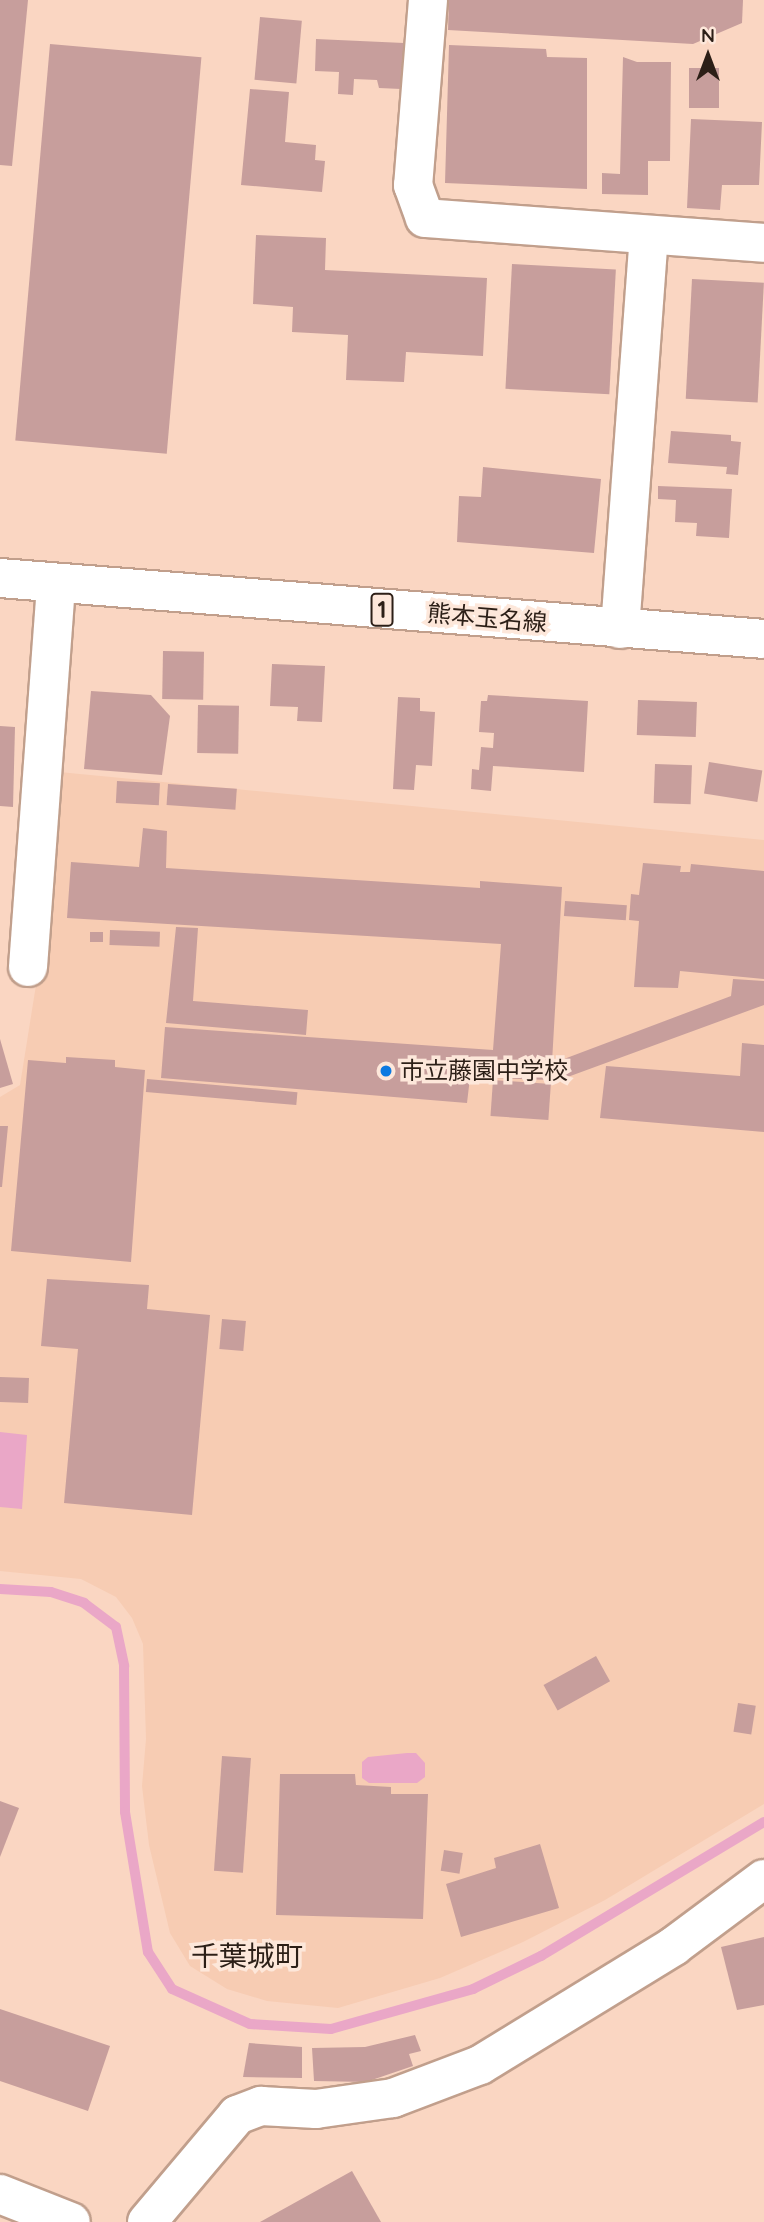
<!DOCTYPE html>
<html>
<head>
<meta charset="utf-8">
<style>
	body { margin:0 }
	#map { position:relative; width:764px; height:2222px; overflow:hidden; background:#fad6c2; font-family:Quicksand,"Noto Sans JP",sans-serif }
	div>[style] { position:absolute }
	.built>* { inset:0; background:#f7ccb3 }
	.water>* { inset:0; background:#eaa7c7 }
	.stream>* { height:10px; margin:-5px; padding:0 5px; transform-origin:5px; border-radius:5px; background:#eaa7c7 }
	.building>* { inset:0; background:#c79e9c; transform-origin:0 0 }
	.roads { filter:drop-shadow(2px 0 #c19f8c) drop-shadow(-2px 0 #c19f8c) drop-shadow(0 2px #c19f8c) drop-shadow(0 -2px #c19f8c) }
	.minor>* { height:38px; margin:-19px; padding:0 19px; transform-origin:19px; border-radius:19px; background:#fff }
	.major>* { height:38px; margin:-19px; padding:0 19px; transform-origin:19px; border-radius:19px; background:#fff }
	.dots>* { width:19px; height:19px; translate:-50% -50%; box-sizing:border-box; border:4px solid #fde7da; border-radius:50% }
	span { translate:-50% -50%; white-space:nowrap; text-align:center; line-height:1.15; -webkit-text-stroke:7px #fde7da; paint-order:stroke }
	.shield-label span { padding:2px 5px; background:#fde7da; border:2px solid; border-radius:5px; -webkit-text-stroke-width:0 }
	.shield-label { font-size:23px; color:#2c1f17; font-weight:700 }
	.street-label { font-size:24px; color:#2c1f17 }
	.poi-label { font-size:24px; color:#2c1f17 }
	.left { translate:0 -50%; text-align:left }
	.quarter-label { font-size:28px; color:#2c1f17 }
	.north { position:absolute; left:673px; top:21px; width:70px; height:70px; -webkit-text-stroke:5px #fde7da; paint-order:stroke; rotate:0deg; font-size:19px; font-weight:700; line-height:28px; text-align:center; color:#2c1f17 }
	.north::after { content:''; display:block; margin:auto; width:24px; height:32px; background:#2c1f17; clip-path:polygon(50% 0,100% 100%,50% 72%,0 100%) }
</style>
</head>
<body>
<div id="map">
	<div class="built">
		<i style="clip-path:polygon(49px 771px,764px 840px,764px 1804px,605px 1900px,523px 1942px,440px 1978px,338px 2008px,267px 2001px,227px 1989px,190px 1966px,170px 1933px,149px 1845px,142px 1786px,146px 1739px,143px 1644px,132px 1618px,116px 1597px,81px 1579px,0 1571px,0 1097px,20px 1085px,36px 985px)"></i>
	</div>
	<div class="water">
		<i style="clip-path:polygon(0 1432px,27px 1435px,22px 1509px,0 1507px)"></i>
		<i style="clip-path:polygon(407px 1753px,416px 1753px,425px 1763px,425px 1777px,417px 1783px,369px 1783px,362px 1778px,362px 1762px,368px 1757px)"></i>
	</div>
	<div class="stream">
		<i style="left:0;top:1589px;width:51px;rotate:3.4deg"></i>
		<i style="left:51px;top:1592px;width:35px;rotate:18deg"></i>
		<i style="left:84px;top:1603px;width:40px;rotate:37deg"></i>
		<i style="left:116px;top:1627px;width:40px;rotate:78deg"></i>
		<i style="left:124px;top:1666px;width:146px;rotate:89.6deg"></i>
		<i style="left:125px;top:1812px;width:142px;rotate:80.7deg"></i>
		<i style="left:148px;top:1952px;width:44px;rotate:57deg"></i>
		<i style="left:172px;top:1989px;width:85px;rotate:24.2deg"></i>
		<i style="left:250px;top:2024px;width:81px;rotate:3.5deg"></i>
		<i style="left:331px;top:2029px;width:148px;rotate:-15.7deg"></i>
		<i style="left:473px;top:1989px;width:76px;rotate:-25.9deg"></i>
		<i style="left:541px;top:1956px;width:260px;rotate:-31deg"></i>
	</div>
	<div class="building">
		<i style="clip-path:polygon(0 0,28px 0,12px 166px,0 165px)"></i>
		<i style="clip-path:polygon(449px 0,743px 0,742px 23px,693px 44px,448px 30px)"></i>
		<i style="left:260px;top:17px;width:42px;height:63px;rotate:5deg"></i>
		<i style="clip-path:polygon(316px 39px,404px 43px,401px 89px,379px 88px,377px 80px,354px 79px,353px 95px,338px 94px,339px 72px,315px 71px)"></i>
		<i style="left:50px;top:44px;width:152px;height:398px;rotate:5deg"></i>
		<i style="clip-path:polygon(449px 45px,546px 49px,547px 57px,587px 58px,587px 189px,445px 183px)"></i>
		<i style="clip-path:polygon(623px 57px,637px 62px,671px 62px,670px 161px,648px 161px,648px 195px,602px 194px,602px 173px,620px 174px)"></i>
		<i style="left:689px;top:68px;width:30px;height:40px"></i>
		<i style="clip-path:polygon(250px 89px,289px 92px,285px 142px,316px 145px,315px 160px,325px 161px,322px 192px,241px 185px)"></i>
		<i style="clip-path:polygon(691px 119px,762px 122px,759px 185px,722px 185px,720px 210px,687px 208px)"></i>
		<i style="clip-path:polygon(256px 235px,326px 238px,325px 270px,487px 278px,483px 356px,406px 352px,404px 382px,346px 380px,348px 335px,292px 332px,293px 307px,253px 304px)"></i>
		<i style="left:512px;top:264px;width:104px;height:125px;rotate:3deg"></i>
		<i style="left:692px;top:279px;width:72px;height:120px;rotate:3deg"></i>
		<i style="clip-path:polygon(671px 431px,731px 435px,731px 441px,741px 442px,738px 475px,726px 474px,727px 467px,668px 463px)"></i>
		<i style="clip-path:polygon(483px 467px,601px 479px,594px 553px,457px 542px,459px 496px,481px 497px)"></i>
		<i style="clip-path:polygon(658px 486px,732px 489px,729px 538px,696px 536px,697px 523px,675px 522px,676px 500px,658px 499px)"></i>
		<i style="left:163px;top:651px;width:41px;height:48px;rotate:1deg"></i>
		<i style="clip-path:polygon(272px 664px,325px 666px,322px 722px,297px 721px,298px 707px,270px 706px)"></i>
		<i style="clip-path:polygon(91px 691px,151px 695px,170px 716px,162px 775px,84px 769px)"></i>
		<i style="clip-path:polygon(488px 695px,588px 701px,584px 772px,493px 766px,491px 791px,471px 789px,472px 769px,479px 770px,481px 747px,493px 748px,494px 733px,479px 732px,481px 701px,487px 701px)"></i>
		<i style="clip-path:polygon(398px 697px,420px 698px,420px 711px,435px 712px,432px 766px,416px 765px,414px 790px,393px 789px)"></i>
		<i style="left:638px;top:700px;width:59px;height:35px;rotate:2deg"></i>
		<i style="left:198px;top:705px;width:41px;height:48px;rotate:1deg"></i>
		<i style="clip-path:polygon(0 726px,15px 727px,13px 807px,0 806px)"></i>
		<i style="left:709px;top:762px;width:54px;height:32px;rotate:9deg"></i>
		<i style="left:655px;top:764px;width:37px;height:39px;rotate:2deg"></i>
		<i style="left:117px;top:781px;width:43px;height:22px;rotate:3deg"></i>
		<i style="left:168px;top:784px;width:69px;height:21px;rotate:4deg"></i>
		<i style="clip-path:polygon(143px 828px,167px 831px,166px 868px,480px 888px,480px 881px,562px 887px,551px 1080px,494px 1078px,494px 1070px,471px 1069px,467px 1103px,161px 1078px,165px 1027px,493px 1050px,501px 944px,67px 918px,71px 862px,139px 867px)"></i>
		<i style="clip-path:polygon(643px 863px,681px 866px,680px 872px,690px 872px,691px 864px,764px 871px,764px 979px,680px 971px,678px 988px,634px 987px,639px 921px,629px 920px,631px 894px,639px 895px)"></i>
		<i style="left:565px;top:901px;width:62px;height:15px;rotate:4deg"></i>
		<i style="clip-path:polygon(176px 927px,198px 928px,193px 1001px,308px 1010px,306px 1035px,166px 1023px)"></i>
		<i style="left:110px;top:930px;width:50px;height:15px;rotate:2deg"></i>
		<i style="left:90px;top:932px;width:13px;height:10px"></i>
		<i style="clip-path:polygon(733px 979px,764px 981px,764px 1005px,554px 1082px,556px 1062px,731px 996px)"></i>
		<i style="clip-path:polygon(0 1039px,13px 1084px,0 1088px)"></i>
		<i style="clip-path:polygon(742px 1043px,764px 1045px,764px 1132px,600px 1118px,606px 1066px,740px 1076px)"></i>
		<i style="clip-path:polygon(66px 1057px,115px 1060px,115px 1067px,145px 1070px,131px 1262px,11px 1251px,28px 1060px,66px 1063px)"></i>
		<i style="left:147px;top:1079px;width:151px;height:13px;rotate:5deg"></i>
		<i style="left:493px;top:1080px;width:58px;height:36px;rotate:4deg"></i>
		<i style="clip-path:polygon(0 1126px,8px 1126px,2px 1187px,0 1187px)"></i>
		<i style="clip-path:polygon(47px 1279px,149px 1285px,147px 1309px,210px 1315px,192px 1515px,64px 1503px,78px 1349px,41px 1346px)"></i>
		<i style="left:222px;top:1319px;width:24px;height:30px;rotate:5deg"></i>
		<i style="left:0;top:1377px;width:29px;height:25px;rotate:2deg"></i>
		<i style="left:596px;top:1656px;width:29px;height:60px;rotate:61deg"></i>
		<i style="left:738px;top:1703px;width:18px;height:29px;rotate:9deg"></i>
		<i style="left:222px;top:1756px;width:29px;height:115px;rotate:4deg"></i>
		<i style="clip-path:polygon(280px 1774px,355px 1774px,356px 1785px,391px 1787px,391px 1794px,428px 1794px,423px 1919px,276px 1915px)"></i>
		<i style="clip-path:polygon(0 1801px,19px 1808px,0 1857px)"></i>
		<i style="clip-path:polygon(540px 1844px,559px 1908px,461px 1937px,446px 1884px,496px 1868px,494px 1858px)"></i>
		<i style="left:444px;top:1850px;width:19px;height:21px;rotate:9deg"></i>
		<i style="clip-path:polygon(764px 1937px,764px 2005px,737px 2010px,721px 1947px)"></i>
		<i style="clip-path:polygon(0 2009px,110px 2046px,88px 2111px,0 2081px)"></i>
		<i style="clip-path:polygon(415px 2035px,421px 2051px,409px 2054px,413px 2066px,366px 2082px,314px 2081px,312px 2048px,365px 2047px)"></i>
		<i style="clip-path:polygon(249px 2043px,302px 2047px,302px 2078px,243px 2077px)"></i>
		<i style="clip-path:polygon(352px 2171px,381px 2222px,260px 2222px)"></i>
	</div>
	<div class="roads">
		<div class="minor">
			<i style="left:428px;top:0;width:186px;rotate:94.6deg"></i>
			<i style="left:413px;top:185px;width:35px;rotate:70deg"></i>
			<i style="left:425px;top:218px;width:340px;rotate:4.2deg"></i>
			<i style="left:620px;top:629px;width:395px;rotate:-85.8deg"></i>
			<i style="left:28px;top:967px;width:385px;rotate:-85.8deg"></i>
			<i style="left:147px;top:2222px;width:140px;rotate:-49.9deg"></i>
			<i style="left:237px;top:2115px;width:26px;rotate:-21deg"></i>
			<i style="left:261px;top:2106px;width:55px;rotate:3.1deg"></i>
			<i style="left:316px;top:2109px;width:78px;rotate:-8.1deg"></i>
			<i style="left:393px;top:2098px;width:93px;rotate:-20.8deg"></i>
			<i style="left:480px;top:2065px;width:228px;rotate:-31.5deg"></i>
			<i style="left:674px;top:1946px;width:112px;rotate:-36.7deg"></i>
		</div>
		<div class="major">
			<i style="left:0;top:578px;width:766px;rotate:4.56deg"></i>
			<i style="left:0;top:2194px;width:76px;rotate:21.5deg"></i>
		</div>
	</div>
	<div class="dots">
		<i style="left:386px;top:1071px;background:#0c79e1"></i>
	</div>
	<div class="shield-label">
		<span style="left:382px;top:610px">1</span>
	</div>
	<div class="street-label">
		<span style="left:487px;top:618px;rotate:5deg">熊本玉名線</span>
	</div>
	<div class="poi-label">
		<span class="left" style="left:400px;top:1071px">市立藤園中学校</span>
	</div>
	<div class="quarter-label">
		<span style="left:247px;top:1956px">千葉城町</span>
	</div>
	<div class="north">N</div>
</div>
</body>
</html>
